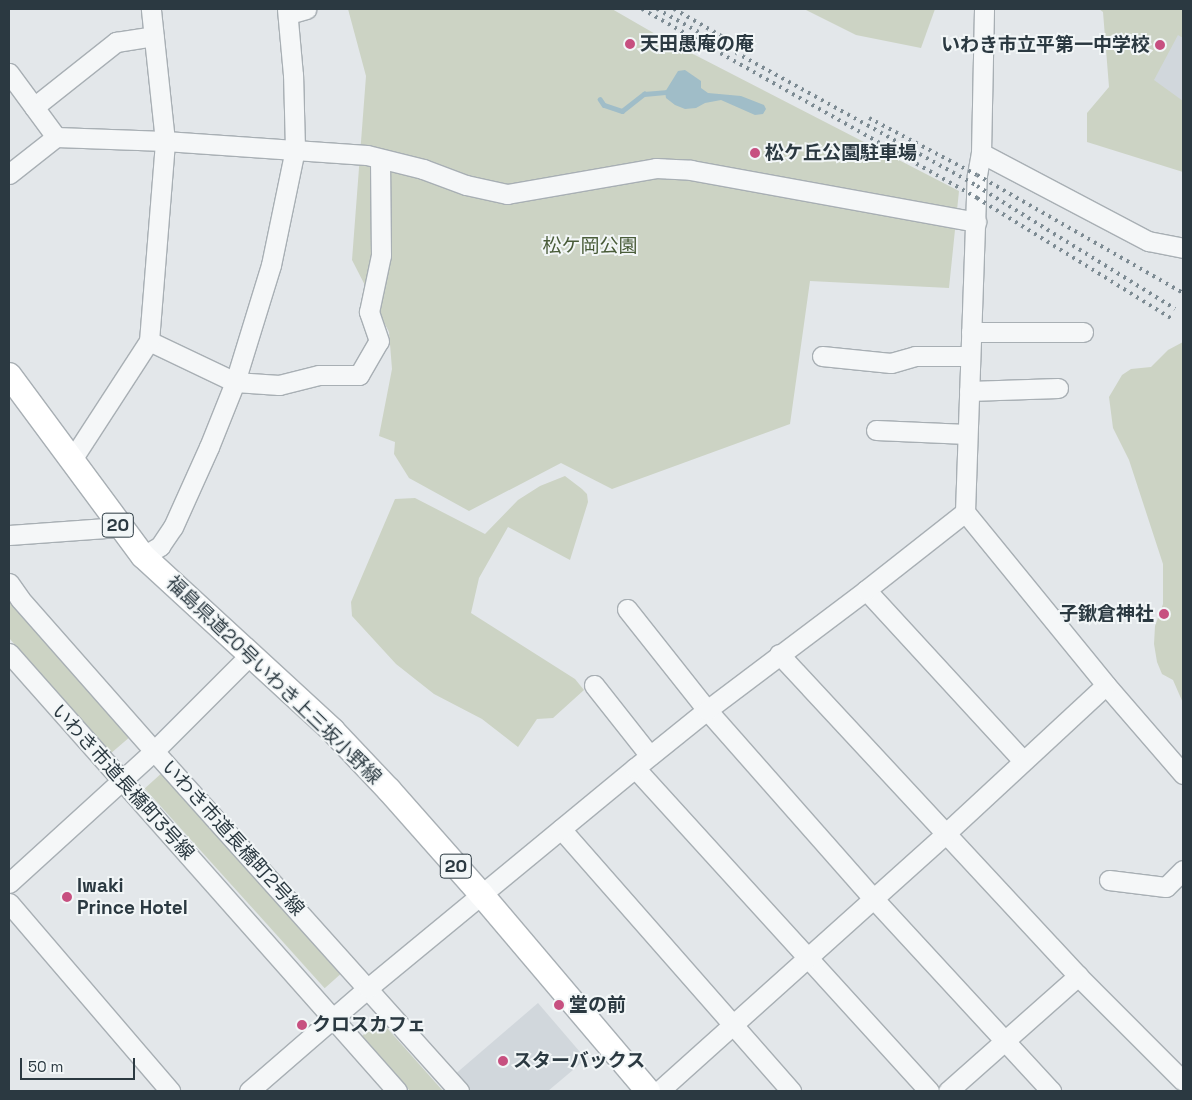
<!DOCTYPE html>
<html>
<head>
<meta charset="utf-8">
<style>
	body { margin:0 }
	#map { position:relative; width:1192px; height:1100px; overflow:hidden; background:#e3e7ea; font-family:"Space Grotesk","Noto Sans JP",sans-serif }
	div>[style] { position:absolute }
	.built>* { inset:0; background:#d1d7dc }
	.green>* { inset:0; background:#ccd3c4; transform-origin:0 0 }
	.water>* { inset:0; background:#a0bdc8 }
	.stream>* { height:4.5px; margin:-2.25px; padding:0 2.25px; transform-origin:2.25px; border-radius:2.25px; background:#a0bdc8 }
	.roads { filter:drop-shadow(1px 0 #a8afb4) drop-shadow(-1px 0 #a8afb4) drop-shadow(0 1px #a8afb4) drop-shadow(0 -1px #a8afb4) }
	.minor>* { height:19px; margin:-9.5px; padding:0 9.5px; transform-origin:9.5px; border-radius:9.5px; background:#f5f7f8 }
	.major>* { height:24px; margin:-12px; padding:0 12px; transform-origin:12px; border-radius:12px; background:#fff }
	.rail>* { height:4px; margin-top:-2px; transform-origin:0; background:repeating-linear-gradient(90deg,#7d8b93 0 2.5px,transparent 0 7.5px) }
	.dots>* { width:14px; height:14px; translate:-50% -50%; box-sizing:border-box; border:2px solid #f2f6f7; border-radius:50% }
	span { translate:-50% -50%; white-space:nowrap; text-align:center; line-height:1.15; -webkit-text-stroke:4px #f2f6f7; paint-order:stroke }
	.shield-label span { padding:1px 4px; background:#f2f6f7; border:1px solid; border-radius:4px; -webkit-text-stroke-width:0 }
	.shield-label { font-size:18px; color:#2b3941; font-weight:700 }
	.poi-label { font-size:19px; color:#2b3941; font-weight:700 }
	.left { translate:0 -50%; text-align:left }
	.right { translate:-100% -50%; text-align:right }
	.park-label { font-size:19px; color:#495c39 }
	.street-label { font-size:19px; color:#2b3941 }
	.frame { position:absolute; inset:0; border:10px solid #2b3941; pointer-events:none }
	.scale { position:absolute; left:20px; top:1058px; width:115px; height:22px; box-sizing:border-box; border:2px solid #2b3941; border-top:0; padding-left:6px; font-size:15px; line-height:18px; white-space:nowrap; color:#2b3941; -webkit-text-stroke:4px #f2f6f7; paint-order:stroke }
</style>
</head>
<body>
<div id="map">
	<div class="built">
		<i style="clip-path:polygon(1183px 9px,1183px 113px,1140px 82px)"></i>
		<i style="clip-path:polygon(538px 1003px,586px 1059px,548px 1091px,466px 1091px,453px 1076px)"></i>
	</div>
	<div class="green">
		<i style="clip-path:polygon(348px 9px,612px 9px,664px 39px,959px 191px,949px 288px,810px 281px,790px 424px,612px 489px,561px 463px,469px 511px,409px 478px,394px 454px,395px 442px,379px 436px,392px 369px,389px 332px,352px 260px,366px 76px)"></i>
		<i style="clip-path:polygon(804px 9px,935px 9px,921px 48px,856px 35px)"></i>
		<i style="clip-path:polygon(1099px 9px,1183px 9px,1183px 38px,1178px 35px,1154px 80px,1183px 101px,1183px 172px,1087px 142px,1087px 113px,1109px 87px,1103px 12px)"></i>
		<i style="clip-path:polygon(1183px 342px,1183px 703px,1173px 680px,1162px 674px,1157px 662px,1154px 644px,1155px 626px,1163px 604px,1163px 564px,1129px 460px,1113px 428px,1109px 397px,1122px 375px,1131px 369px,1151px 367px,1168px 350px)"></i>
		<i style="clip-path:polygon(565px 476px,582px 489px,587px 494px,588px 502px,570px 560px,508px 527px,479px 578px,471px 613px,575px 679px,584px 690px,553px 718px,537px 719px,518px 747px,482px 719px,434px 694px,396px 664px,352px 616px,351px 602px,395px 499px,415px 498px,485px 534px,518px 500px,540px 486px)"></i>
		<i style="clip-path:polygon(9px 597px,131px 736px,110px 754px,9px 638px)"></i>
		<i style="left:164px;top:771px;width:269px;height:26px;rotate:48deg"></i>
		<i style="clip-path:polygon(380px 1020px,443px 1091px,410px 1091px,362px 1036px)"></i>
	</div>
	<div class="water">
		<i style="clip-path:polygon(685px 70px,701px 81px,701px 88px,708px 93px,741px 96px,764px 105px,766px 109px,763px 114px,755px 115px,721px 100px,705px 103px,696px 108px,685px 109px,675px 105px,666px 98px,665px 92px,678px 71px)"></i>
	</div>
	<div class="stream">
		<i style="left:600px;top:99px;width:7px;rotate:56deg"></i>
		<i style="left:604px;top:105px;width:19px;rotate:18deg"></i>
		<i style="left:622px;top:111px;width:28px;rotate:-38deg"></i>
		<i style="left:644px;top:94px;width:21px;rotate:-5deg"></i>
	</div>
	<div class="roads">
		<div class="minor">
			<i style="left:289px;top:14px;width:18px;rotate:-16deg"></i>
			<i style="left:9px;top:73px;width:79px;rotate:53.7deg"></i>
			<i style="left:34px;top:107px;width:105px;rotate:-38.4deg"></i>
			<i style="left:116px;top:42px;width:38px;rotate:-9deg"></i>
			<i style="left:981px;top:153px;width:189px;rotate:27.8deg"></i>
			<i style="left:1148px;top:241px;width:36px;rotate:11deg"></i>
			<i style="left:9px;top:174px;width:60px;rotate:-38.2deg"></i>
			<i style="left:56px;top:137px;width:109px;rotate:2.1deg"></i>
			<i style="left:165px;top:141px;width:202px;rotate:4deg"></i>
			<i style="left:367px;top:155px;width:58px;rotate:14deg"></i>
			<i style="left:423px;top:169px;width:46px;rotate:20.4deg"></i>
			<i style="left:466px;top:185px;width:42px;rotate:12.4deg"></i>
			<i style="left:507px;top:194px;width:151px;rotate:-9.9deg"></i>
			<i style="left:656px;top:168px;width:35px;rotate:3deg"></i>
			<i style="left:691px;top:170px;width:290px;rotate:10.3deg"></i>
			<i style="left:971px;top:332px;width:112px"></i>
			<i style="left:149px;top:341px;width:95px;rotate:25.5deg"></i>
			<i style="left:235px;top:382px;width:44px;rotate:3.9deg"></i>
			<i style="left:279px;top:385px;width:41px;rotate:-14deg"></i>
			<i style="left:319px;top:375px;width:40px"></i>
			<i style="left:359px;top:375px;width:39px;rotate:-60deg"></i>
			<i style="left:379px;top:341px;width:31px;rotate:-109deg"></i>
			<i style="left:369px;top:312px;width:58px;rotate:-78.1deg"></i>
			<i style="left:381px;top:255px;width:96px;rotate:-90.6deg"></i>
			<i style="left:822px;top:356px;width:69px;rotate:5.8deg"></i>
			<i style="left:891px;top:363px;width:25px;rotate:-16deg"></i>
			<i style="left:915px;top:356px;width:55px"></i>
			<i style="left:969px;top:391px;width:89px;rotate:-1.9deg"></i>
			<i style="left:876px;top:430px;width:91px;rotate:2.5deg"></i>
			<i style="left:71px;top:461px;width:143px;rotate:-57deg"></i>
			<i style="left:149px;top:341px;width:201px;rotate:-85.4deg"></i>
			<i style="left:165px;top:141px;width:133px;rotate:-96.1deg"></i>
			<i style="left:965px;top:512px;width:223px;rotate:50.8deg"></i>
			<i style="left:1106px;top:685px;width:118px;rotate:49.1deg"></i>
			<i style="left:9px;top:535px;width:111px;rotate:-4.1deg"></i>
			<i style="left:143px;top:556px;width:20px;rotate:-30deg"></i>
			<i style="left:160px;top:546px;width:23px;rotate:-56deg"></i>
			<i style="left:173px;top:527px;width:88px;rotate:-65.8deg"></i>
			<i style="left:209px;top:447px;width:70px;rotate:-68.2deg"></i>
			<i style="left:235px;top:382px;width:122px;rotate:-72.9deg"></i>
			<i style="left:271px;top:265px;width:118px;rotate:-78.3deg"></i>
			<i style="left:295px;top:149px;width:74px;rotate:-91.5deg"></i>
			<i style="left:293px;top:75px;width:66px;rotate:-95.2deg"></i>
			<i style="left:9px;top:583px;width:19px;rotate:55deg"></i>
			<i style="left:20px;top:599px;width:203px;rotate:48.6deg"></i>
			<i style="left:154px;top:751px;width:457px;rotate:48.1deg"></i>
			<i style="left:866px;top:590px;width:232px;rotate:47.4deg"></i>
			<i style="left:627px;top:609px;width:129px;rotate:51.6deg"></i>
			<i style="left:707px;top:710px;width:251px;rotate:48.6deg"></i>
			<i style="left:873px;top:898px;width:263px;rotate:47.3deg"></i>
			<i style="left:9px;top:653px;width:585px;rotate:48.46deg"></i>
			<i style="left:779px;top:654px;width:439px;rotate:47.1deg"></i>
			<i style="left:1078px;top:976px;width:148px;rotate:45deg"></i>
			<i style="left:594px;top:685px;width:90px;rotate:51.7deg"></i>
			<i style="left:635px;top:768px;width:437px;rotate:47.7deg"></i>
			<i style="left:561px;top:829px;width:349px;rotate:48.7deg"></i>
			<i style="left:1109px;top:880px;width:57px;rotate:7deg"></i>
			<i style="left:1166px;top:887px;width:24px;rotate:-45deg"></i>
			<i style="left:9px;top:883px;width:196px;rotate:-42.3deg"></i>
			<i style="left:154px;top:751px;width:136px;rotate:-45deg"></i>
			<i style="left:9px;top:903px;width:248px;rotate:49.4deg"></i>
			<i style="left:249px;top:1091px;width:157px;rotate:-40.9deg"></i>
			<i style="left:368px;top:988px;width:346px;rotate:-39.5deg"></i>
			<i style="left:635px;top:768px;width:92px;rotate:-38.9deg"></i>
			<i style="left:707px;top:710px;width:199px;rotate:-37deg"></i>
			<i style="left:866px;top:590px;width:126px;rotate:-38.2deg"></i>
			<i style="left:965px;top:512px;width:337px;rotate:-88deg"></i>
			<i style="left:977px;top:175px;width:22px;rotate:-80deg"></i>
			<i style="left:981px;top:153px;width:144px;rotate:-88.8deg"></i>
			<i style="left:659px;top:1091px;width:385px;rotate:-41.9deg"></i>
			<i style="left:945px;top:834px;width:219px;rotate:-42.8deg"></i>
			<i style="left:948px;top:1091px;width:174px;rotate:-41.5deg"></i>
		</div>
		<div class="major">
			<i style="left:9px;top:375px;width:225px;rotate:53.5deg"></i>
			<i style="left:143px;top:556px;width:258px;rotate:42.6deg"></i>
			<i style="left:333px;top:731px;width:81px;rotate:46.5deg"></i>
			<i style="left:389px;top:790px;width:139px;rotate:48.5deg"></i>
			<i style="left:481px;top:894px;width:258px;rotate:49.7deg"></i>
		</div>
	</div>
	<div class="rail">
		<i style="left:642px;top:9px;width:385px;rotate:29.4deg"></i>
		<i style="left:977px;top:198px;width:229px;rotate:31.8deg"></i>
		<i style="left:657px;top:9px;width:366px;rotate:28.9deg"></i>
		<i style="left:977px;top:186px;width:233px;rotate:31.8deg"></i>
		<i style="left:674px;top:9px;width:59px;rotate:29.6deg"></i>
		<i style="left:869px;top:118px;width:122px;rotate:27.8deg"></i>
		<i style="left:977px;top:175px;width:237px;rotate:29.8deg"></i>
	</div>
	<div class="dots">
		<i style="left:630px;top:44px;background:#c75080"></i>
		<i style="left:1160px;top:45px;background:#c75080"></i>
		<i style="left:755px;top:153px;background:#c75080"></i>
		<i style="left:1164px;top:614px;background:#c75080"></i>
		<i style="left:67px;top:897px;background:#c75080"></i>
		<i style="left:559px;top:1005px;background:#c75080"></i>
		<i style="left:302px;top:1025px;background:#c75080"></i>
		<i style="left:503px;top:1061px;background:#c75080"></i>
	</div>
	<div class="shield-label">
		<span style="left:118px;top:525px">20</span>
		<span style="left:456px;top:866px">20</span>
	</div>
	<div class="poi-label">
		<span class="left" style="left:640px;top:44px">天田愚庵の庵</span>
		<span class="right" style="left:1150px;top:45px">いわき市立平第一中学校</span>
		<span class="left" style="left:765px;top:153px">松ケ丘公園駐車場</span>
		<span class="right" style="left:1154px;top:614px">子鍬倉神社</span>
		<span class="left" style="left:77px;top:897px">Iwaki<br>Prince Hotel</span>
		<span class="left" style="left:569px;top:1005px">堂の前</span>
		<span class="left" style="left:312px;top:1025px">クロスカフェ</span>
		<span class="left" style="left:513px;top:1061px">スターバックス</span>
	</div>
	<div class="park-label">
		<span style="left:590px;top:246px">松ケ岡公園</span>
	</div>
	<div class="street-label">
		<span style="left:274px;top:680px;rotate:44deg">福島県道20号いわき上三坂小野線</span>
		<span style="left:123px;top:782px;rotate:48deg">いわき市道長橋町3号線</span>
		<span style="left:233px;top:838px;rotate:48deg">いわき市道長橋町2号線</span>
	</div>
	<div class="frame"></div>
	<div class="scale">50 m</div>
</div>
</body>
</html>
